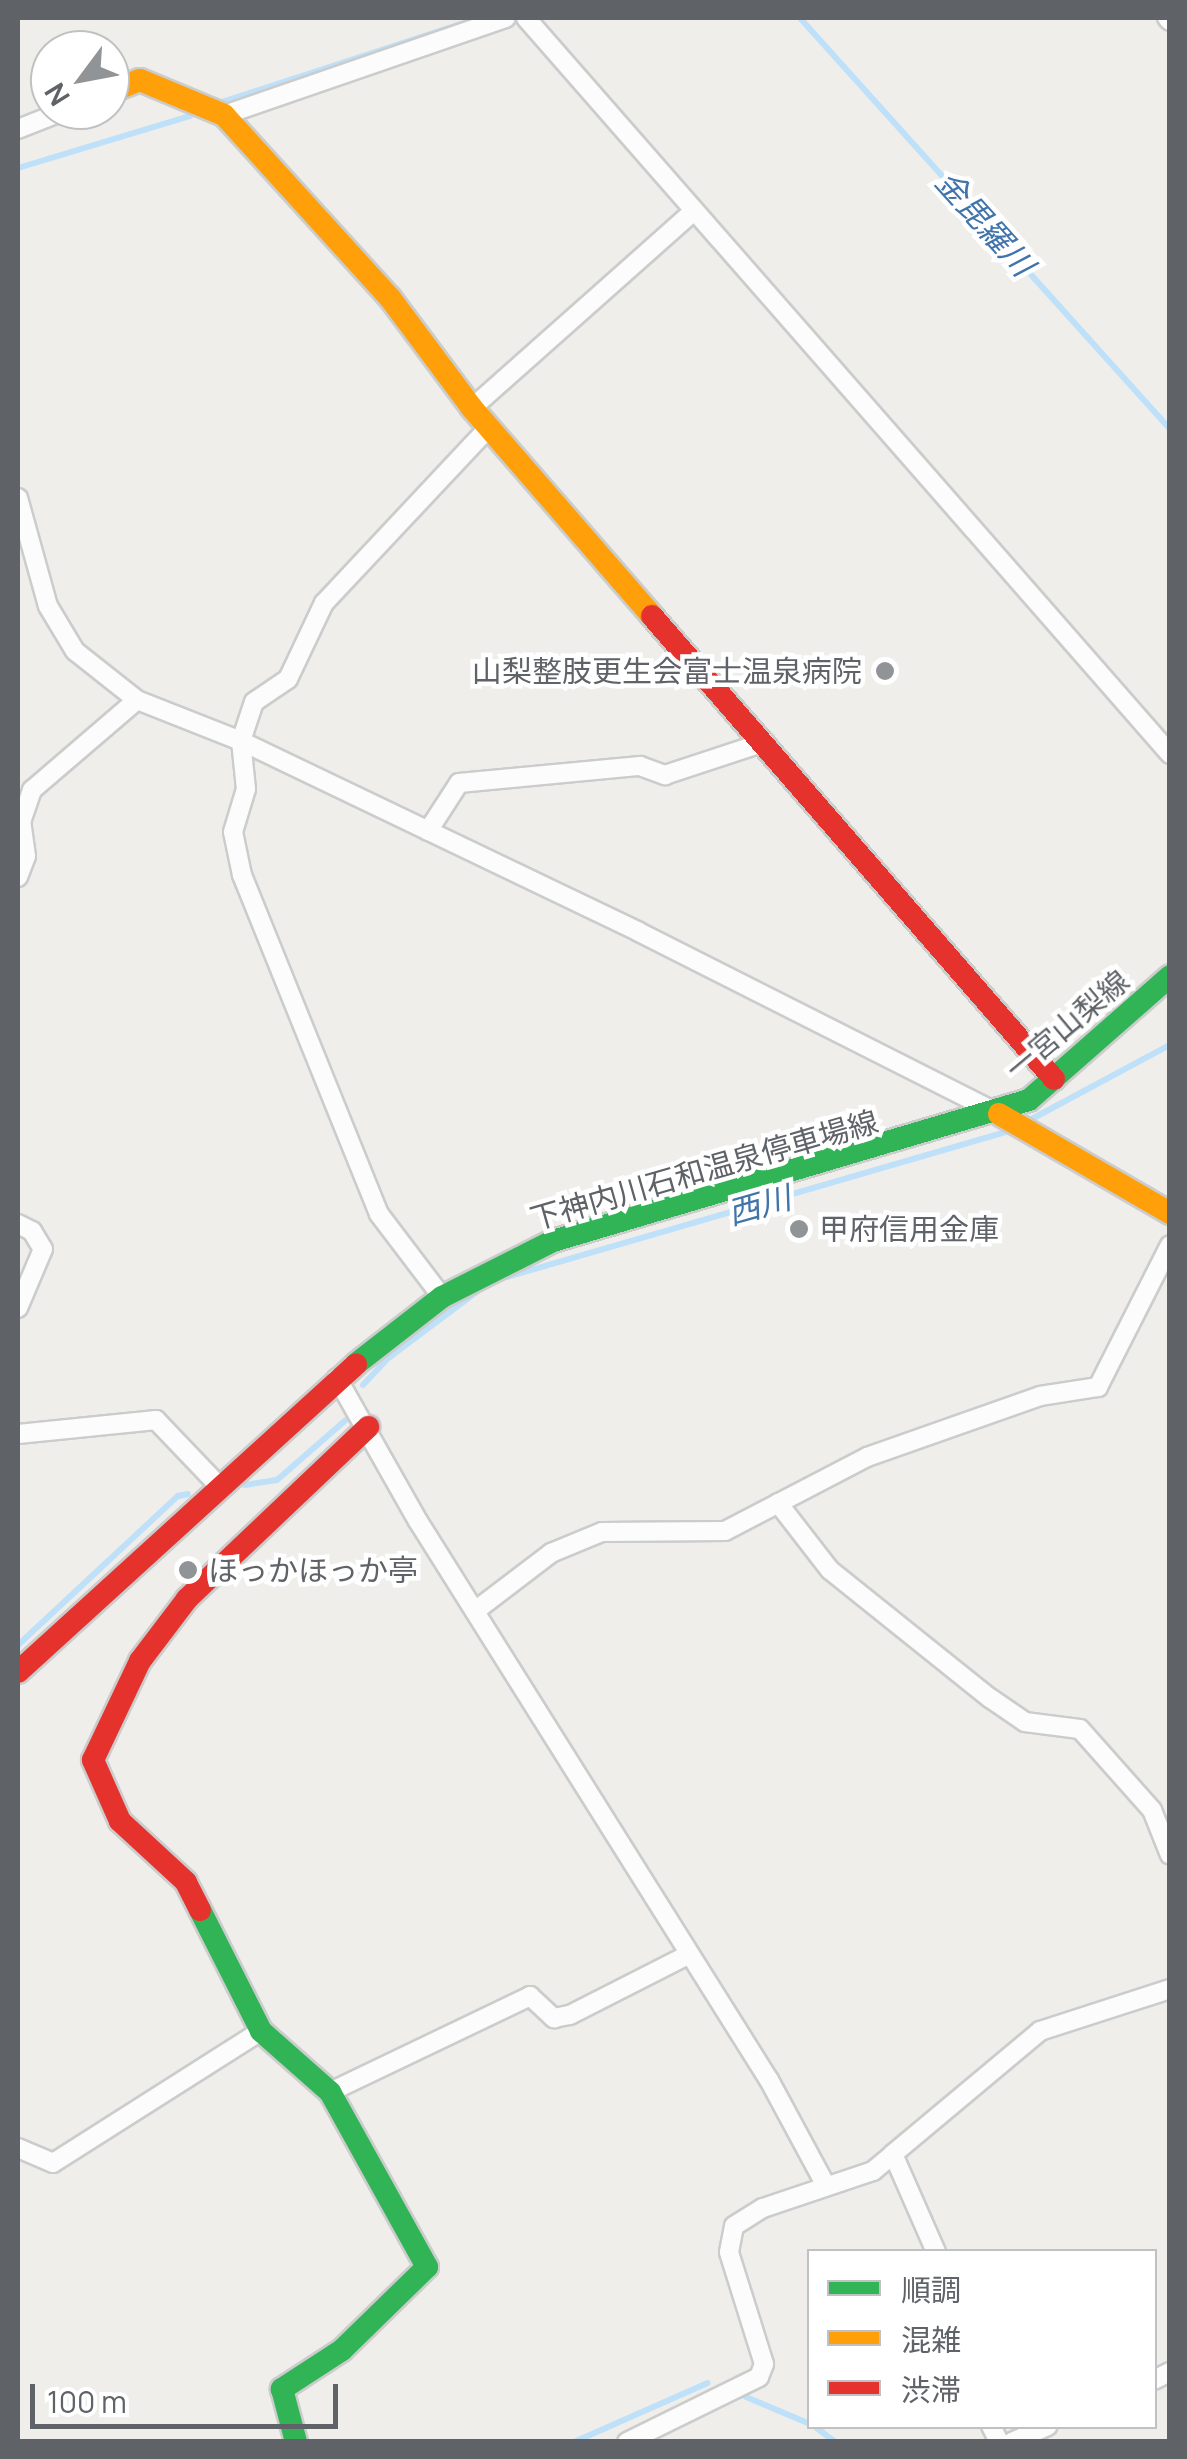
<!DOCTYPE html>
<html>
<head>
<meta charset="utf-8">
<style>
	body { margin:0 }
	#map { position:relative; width:1187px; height:2459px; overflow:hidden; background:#efeeea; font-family:Manrope,"Noto Sans JP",sans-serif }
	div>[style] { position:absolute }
	.stream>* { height:6px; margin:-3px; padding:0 3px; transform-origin:3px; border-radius:3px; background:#bfe0f9 }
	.roads { filter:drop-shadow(2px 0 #cbcccc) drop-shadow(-2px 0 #cbcccc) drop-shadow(0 2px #cbcccc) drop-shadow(0 -2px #cbcccc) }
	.street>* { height:18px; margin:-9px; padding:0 9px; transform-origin:9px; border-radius:9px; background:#fdfcfc }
	.fast>* { height:22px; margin:-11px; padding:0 11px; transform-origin:11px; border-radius:11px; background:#30b455 }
	.slow>* { height:22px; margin:-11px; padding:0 11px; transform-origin:11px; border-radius:11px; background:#ff9f0a }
	.jam>* { height:22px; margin:-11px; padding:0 11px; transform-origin:11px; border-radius:11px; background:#e5322d }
	.dots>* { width:28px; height:28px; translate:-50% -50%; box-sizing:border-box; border:5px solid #fff; border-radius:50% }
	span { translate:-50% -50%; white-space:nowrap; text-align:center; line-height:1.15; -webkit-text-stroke:9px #fff; paint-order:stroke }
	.poi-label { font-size:30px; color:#5f6368 }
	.right { translate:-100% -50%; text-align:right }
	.left { translate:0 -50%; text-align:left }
	.street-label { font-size:30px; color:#5f6368 }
	.water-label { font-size:32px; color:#4174aa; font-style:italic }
	.frame { position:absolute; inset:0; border:20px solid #5f6368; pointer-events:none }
	.legend { position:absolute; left:807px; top:2249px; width:350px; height:180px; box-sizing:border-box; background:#fff; border:2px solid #bfc1c3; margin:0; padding:12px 18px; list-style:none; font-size:30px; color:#5f6368 }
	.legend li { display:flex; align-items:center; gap:20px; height:50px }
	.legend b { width:50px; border:2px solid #bfc1c3 }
	.north { position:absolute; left:30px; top:30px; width:100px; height:100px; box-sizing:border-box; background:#fff; border:2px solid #bfc1c3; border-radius:50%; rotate:238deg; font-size:28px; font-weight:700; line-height:40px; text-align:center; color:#5f6368 }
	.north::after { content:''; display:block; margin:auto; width:35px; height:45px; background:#919496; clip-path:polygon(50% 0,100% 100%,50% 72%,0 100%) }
	.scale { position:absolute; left:30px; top:2384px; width:308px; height:45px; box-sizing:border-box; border:5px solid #5f6368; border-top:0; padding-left:12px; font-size:30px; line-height:35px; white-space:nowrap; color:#5f6368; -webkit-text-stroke:8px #fff; paint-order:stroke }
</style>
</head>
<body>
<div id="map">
	<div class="stream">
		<i style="left:800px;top:18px;width:553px;rotate:48.01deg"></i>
		<i style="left:222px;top:102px;width:264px;rotate:-18.1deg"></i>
		<i style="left:18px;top:168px;width:180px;rotate:-16.8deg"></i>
		<i style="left:1028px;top:1121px;width:161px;rotate:-28.2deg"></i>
		<i style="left:507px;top:1277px;width:527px;rotate:-16.2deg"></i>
		<i style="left:363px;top:1385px;width:35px;rotate:-47deg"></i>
		<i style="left:387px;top:1359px;width:114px;rotate:-36.8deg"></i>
		<i style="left:245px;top:1485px;width:32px;rotate:-9deg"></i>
		<i style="left:277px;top:1480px;width:94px;rotate:-41.1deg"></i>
		<i style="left:18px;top:1645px;width:219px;rotate:-43deg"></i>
		<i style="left:178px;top:1496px;width:10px;rotate:-11deg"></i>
		<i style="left:746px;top:2397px;width:69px;rotate:22.9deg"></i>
		<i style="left:814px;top:2426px;width:26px;rotate:37deg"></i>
		<i style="left:574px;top:2442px;width:146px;rotate:-23.8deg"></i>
	</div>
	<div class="roads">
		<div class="street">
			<i style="left:526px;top:18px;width:978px;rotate:48.81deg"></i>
			<i style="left:1167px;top:18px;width:4px;rotate:45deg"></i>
			<i style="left:224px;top:115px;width:298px;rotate:-19deg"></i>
			<i style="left:18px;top:129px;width:52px;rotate:-21.6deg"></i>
			<i style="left:472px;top:408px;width:297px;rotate:-41.6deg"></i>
			<i style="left:18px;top:498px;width:112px;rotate:74.5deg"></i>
			<i style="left:48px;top:606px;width:52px;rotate:59deg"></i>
			<i style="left:75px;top:651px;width:79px;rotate:38.3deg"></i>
			<i style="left:137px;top:700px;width:112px;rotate:21.5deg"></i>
			<i style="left:241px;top:741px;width:441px;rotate:25.6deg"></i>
			<i style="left:639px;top:932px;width:403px;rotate:26.8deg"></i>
			<i style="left:428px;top:831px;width:57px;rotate:-57.1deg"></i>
			<i style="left:459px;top:783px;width:182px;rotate:-5.4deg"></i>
			<i style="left:640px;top:766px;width:27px;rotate:20deg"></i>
			<i style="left:665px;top:775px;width:105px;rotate:-18.3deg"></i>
			<i style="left:18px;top:877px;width:22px;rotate:-69deg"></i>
			<i style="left:26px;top:856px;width:34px;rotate:-98deg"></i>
			<i style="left:21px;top:822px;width:34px;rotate:-71deg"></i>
			<i style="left:32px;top:790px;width:138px;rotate:-40.6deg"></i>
			<i style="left:18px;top:1224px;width:16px;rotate:27deg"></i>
			<i style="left:32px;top:1231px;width:21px;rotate:59deg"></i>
			<i style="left:43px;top:1249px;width:64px;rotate:113deg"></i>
			<i style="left:442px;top:1297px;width:104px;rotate:-127.2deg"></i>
			<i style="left:379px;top:1214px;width:366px;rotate:-112deg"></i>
			<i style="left:242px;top:875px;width:44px;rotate:-101.8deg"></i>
			<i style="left:233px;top:832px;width:45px;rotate:-73.2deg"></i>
			<i style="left:246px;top:789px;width:48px;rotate:-95.9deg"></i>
			<i style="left:241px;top:741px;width:41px;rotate:-71.6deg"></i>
			<i style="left:254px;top:702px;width:41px;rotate:-34.1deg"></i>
			<i style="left:288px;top:679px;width:84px;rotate:-64.7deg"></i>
			<i style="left:324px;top:603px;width:241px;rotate:-46.8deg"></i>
			<i style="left:337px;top:1378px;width:164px;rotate:60.5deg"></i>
			<i style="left:418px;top:1521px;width:660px;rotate:57.88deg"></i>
			<i style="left:769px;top:2080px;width:120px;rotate:61.7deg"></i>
			<i style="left:18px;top:1434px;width:139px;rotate:-5.8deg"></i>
			<i style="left:156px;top:1420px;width:93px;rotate:46.3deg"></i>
			<i style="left:778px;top:1503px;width:85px;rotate:52.2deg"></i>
			<i style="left:830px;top:1570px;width:205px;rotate:38.7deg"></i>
			<i style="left:990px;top:1698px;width:42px;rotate:34.4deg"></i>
			<i style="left:1025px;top:1722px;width:55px;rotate:7.3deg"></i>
			<i style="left:1080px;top:1729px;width:108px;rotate:48.4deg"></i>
			<i style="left:1152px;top:1810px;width:48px;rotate:68.2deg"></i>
			<i style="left:475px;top:1611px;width:96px;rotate:-37.3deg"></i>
			<i style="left:551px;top:1553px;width:55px;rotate:-22.4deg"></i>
			<i style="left:602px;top:1532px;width:123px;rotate:-0.5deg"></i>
			<i style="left:725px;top:1531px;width:160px;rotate:-27.5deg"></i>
			<i style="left:867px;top:1457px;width:183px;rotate:-19.4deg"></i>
			<i style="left:1040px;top:1396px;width:59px;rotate:-8.8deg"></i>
			<i style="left:1098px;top:1387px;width:159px;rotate:-63.1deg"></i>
			<i style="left:330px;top:2092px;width:222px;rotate:-25.6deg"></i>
			<i style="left:530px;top:1996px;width:33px;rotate:43deg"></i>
			<i style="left:554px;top:2018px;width:16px;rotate:-11deg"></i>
			<i style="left:570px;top:2015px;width:132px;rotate:-27deg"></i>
			<i style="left:18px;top:2148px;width:38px;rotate:23deg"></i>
			<i style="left:53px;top:2163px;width:246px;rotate:-32.4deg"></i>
			<i style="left:893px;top:2154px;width:192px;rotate:-39.9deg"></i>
			<i style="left:1040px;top:2031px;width:137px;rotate:-17.9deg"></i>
			<i style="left:1154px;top:2380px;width:18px;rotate:-27deg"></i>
			<i style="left:991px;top:2426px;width:18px;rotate:63deg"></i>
			<i style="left:627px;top:2442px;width:147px;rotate:-26.2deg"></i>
			<i style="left:759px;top:2377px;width:14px;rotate:-69deg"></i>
			<i style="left:764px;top:2364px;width:117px;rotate:-107.4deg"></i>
			<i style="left:729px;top:2252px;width:26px;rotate:-79deg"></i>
			<i style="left:734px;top:2226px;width:34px;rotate:-32deg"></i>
			<i style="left:763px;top:2208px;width:116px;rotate:-18.6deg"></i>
			<i style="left:873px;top:2171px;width:26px;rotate:-40deg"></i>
			<i style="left:893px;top:2154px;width:107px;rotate:66.3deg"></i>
			<i style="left:1012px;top:2442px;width:39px;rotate:-24deg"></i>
		</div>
		<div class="fast">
			<i style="left:356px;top:1364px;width:109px;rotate:-37.9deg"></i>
			<i style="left:442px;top:1297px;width:124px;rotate:-26.8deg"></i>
			<i style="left:553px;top:1241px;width:496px;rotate:-16.5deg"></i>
			<i style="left:1029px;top:1100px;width:188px;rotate:-41.3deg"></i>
			<i style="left:200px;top:1910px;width:136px;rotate:63.2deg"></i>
			<i style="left:261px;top:2031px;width:92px;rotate:41.5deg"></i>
			<i style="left:330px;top:2092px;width:200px;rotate:61deg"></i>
			<i style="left:427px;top:2267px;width:119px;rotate:135.7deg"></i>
			<i style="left:342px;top:2350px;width:72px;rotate:147deg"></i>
			<i style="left:282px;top:2389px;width:55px;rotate:75.2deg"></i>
		</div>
		<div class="slow">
			<i style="left:110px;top:92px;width:32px;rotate:-22deg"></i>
			<i style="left:140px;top:80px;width:91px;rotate:22.6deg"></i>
			<i style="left:224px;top:115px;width:247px;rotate:47.8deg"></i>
			<i style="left:390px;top:298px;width:137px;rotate:53.3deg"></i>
			<i style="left:472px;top:408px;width:275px;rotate:49.1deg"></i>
			<i style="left:999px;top:1114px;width:198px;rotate:30.1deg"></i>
		</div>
		<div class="jam">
			<i style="left:652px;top:616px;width:613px;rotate:49.03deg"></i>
			<i style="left:18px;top:1672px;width:457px;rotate:-42.3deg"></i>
			<i style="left:200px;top:1910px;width:31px;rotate:-117deg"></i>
			<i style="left:186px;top:1882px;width:90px;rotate:-137.3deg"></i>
			<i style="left:120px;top:1821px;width:67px;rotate:-113.9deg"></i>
			<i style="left:93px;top:1760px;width:110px;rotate:-64.6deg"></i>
			<i style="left:140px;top:1661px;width:78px;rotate:-52.8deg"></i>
			<i style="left:187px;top:1599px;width:250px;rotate:-43.5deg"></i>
		</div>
	</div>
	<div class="dots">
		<i style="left:885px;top:671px;background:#919496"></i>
		<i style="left:799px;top:1229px;background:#919496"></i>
		<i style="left:188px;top:1570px;background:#919496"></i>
	</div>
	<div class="poi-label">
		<span class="right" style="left:862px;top:671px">山梨整肢更生会富士温泉病院</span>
		<span class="left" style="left:819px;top:1229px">甲府信用金庫</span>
		<span class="left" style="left:208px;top:1570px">ほっかほっか亭</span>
	</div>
	<div class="street-label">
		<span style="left:1067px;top:1025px;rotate:-40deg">一宮山梨線</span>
		<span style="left:704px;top:1170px;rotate:-16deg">下神内川石和温泉停車場線</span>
	</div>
	<div class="water-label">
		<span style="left:985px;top:223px;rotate:48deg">金毘羅川</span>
		<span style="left:759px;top:1205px;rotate:-16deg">西川</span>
	</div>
	<div class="frame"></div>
	<ul class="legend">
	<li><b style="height:12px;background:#30b455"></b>順調</li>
	<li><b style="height:12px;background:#ff9f0a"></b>混雑</li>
	<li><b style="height:12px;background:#e5322d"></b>渋滞</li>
	</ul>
	<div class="north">N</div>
	<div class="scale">100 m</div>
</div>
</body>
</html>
